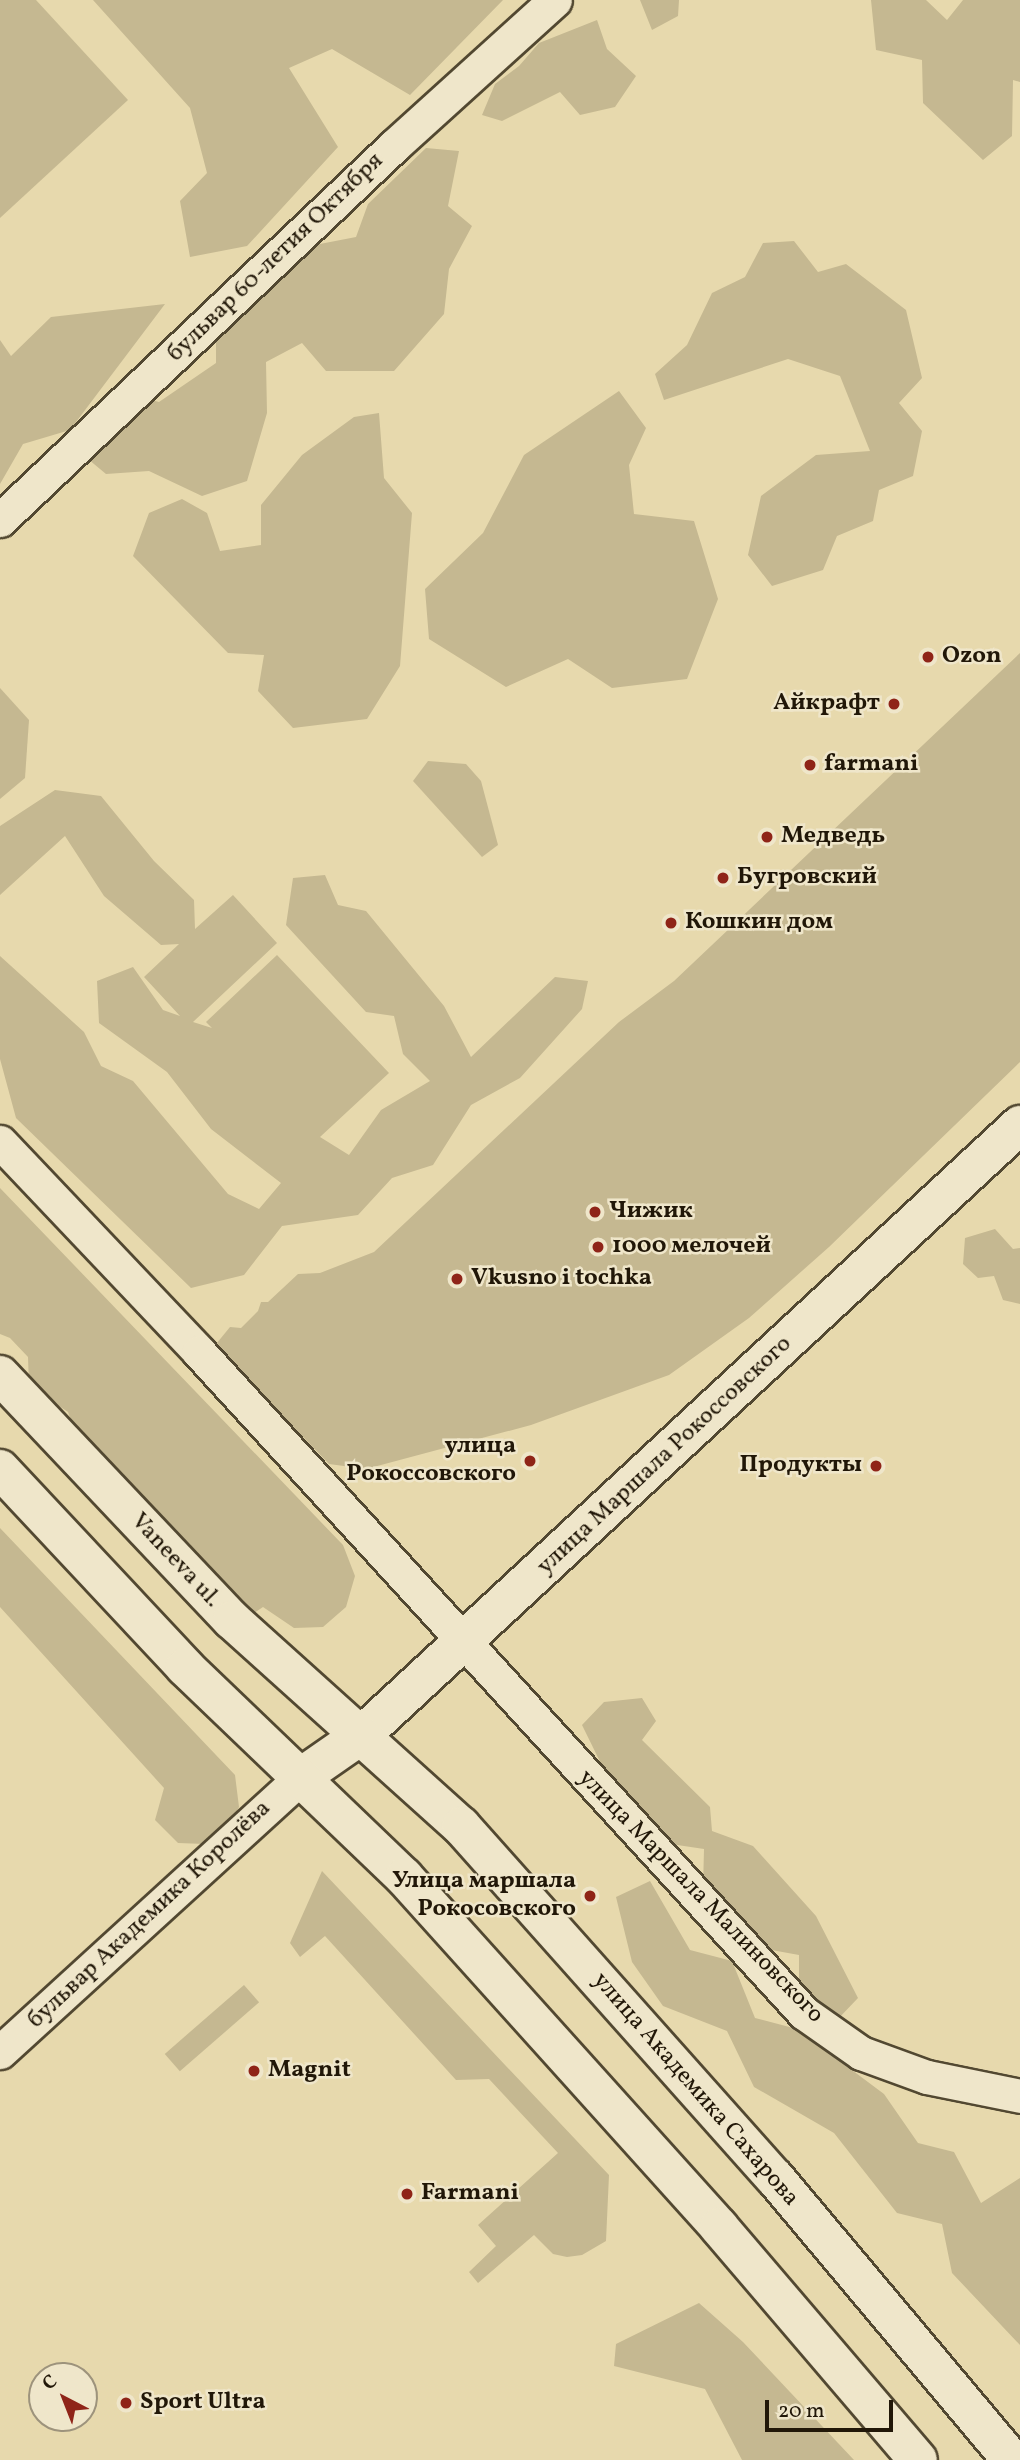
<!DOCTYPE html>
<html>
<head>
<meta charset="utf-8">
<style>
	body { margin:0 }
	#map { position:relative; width:1020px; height:2460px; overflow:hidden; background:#e7d9ad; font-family:Vollkorn,serif }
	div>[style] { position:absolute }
	.green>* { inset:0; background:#c5b891; transform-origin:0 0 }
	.roads { filter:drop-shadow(2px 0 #524831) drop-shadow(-2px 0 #524831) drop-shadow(0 2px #524831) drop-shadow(0 -2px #524831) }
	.minor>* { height:33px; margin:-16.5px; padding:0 16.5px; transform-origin:16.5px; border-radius:16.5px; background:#efe6ca }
	.tertiary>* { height:38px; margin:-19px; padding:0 19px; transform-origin:19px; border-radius:19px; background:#efe6ca }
	.secondary>* { height:38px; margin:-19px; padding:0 19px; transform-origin:19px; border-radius:19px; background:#efe6ca }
	.dots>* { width:19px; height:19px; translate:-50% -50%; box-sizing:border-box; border:4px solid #efe6ca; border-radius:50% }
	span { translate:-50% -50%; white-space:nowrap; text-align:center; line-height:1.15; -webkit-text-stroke:5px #efe6ca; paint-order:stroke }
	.street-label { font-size:24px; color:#211708 }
	.poi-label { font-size:24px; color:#211708; font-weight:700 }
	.left { translate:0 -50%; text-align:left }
	.right { translate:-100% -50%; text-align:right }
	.north { position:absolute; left:28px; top:2362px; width:70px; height:70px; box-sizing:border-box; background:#efe6ca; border:2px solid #9d937c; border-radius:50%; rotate:318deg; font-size:19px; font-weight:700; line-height:28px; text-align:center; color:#211708 }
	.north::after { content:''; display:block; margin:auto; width:24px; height:32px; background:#8f2418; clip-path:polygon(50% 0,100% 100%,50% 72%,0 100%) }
	.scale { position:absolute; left:765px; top:2400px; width:128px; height:32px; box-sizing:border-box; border:4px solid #211708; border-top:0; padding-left:9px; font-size:21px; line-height:24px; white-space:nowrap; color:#211708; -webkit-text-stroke:5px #efe6ca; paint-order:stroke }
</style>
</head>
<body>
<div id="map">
	<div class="green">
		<i style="clip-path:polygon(0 0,36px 0,128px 100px,0 218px)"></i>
		<i style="clip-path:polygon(93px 0,503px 0,410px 95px,332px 49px,289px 68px,338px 147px,247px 246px,190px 257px,180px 201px,207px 173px,190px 108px)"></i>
		<i style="clip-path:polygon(640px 0,679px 0,678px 16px,652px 30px)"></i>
		<i style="clip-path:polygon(871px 0,926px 0,947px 20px,963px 0,1020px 0,1020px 82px,1013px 80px,1012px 136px,983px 160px,923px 103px,922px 60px,876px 50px)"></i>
		<i style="clip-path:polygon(597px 20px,607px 49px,636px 76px,615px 107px,580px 115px,560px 92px,502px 121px,482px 115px,495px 84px,519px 66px,539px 43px)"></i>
		<i style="clip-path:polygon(426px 148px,459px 151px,448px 206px,472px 226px,449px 269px,444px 314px,394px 371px,326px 371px,302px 343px,266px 362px,267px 413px,247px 481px,202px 496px,149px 471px,106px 474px,82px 454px,121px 392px,159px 402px,216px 363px,216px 325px,294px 249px,356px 237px,368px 204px)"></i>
		<i style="clip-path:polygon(794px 241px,818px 272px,846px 264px,906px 310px,922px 378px,899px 403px,922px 431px,913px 476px,879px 490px,873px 521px,837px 536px,823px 570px,772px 586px,748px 555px,761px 496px,816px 455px,870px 451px,840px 376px,788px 359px,664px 400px,655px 374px,687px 345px,712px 293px,745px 277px,763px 243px)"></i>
		<i style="clip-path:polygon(165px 304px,70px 430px,23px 444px,0 484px,0 340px,11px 356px,51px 317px)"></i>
		<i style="clip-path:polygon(619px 391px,646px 428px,629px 465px,634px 514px,694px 521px,718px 599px,687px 679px,612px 688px,568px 659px,506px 687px,429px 639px,425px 589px,483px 533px,524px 455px)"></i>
		<i style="clip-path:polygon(379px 413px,384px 478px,412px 513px,400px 666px,367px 719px,293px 728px,258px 691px,264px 655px,228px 653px,133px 556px,149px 513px,182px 499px,207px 513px,220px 551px,261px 545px,261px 505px,302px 455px,354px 417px)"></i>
		<i style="clip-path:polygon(1020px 653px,1020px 1062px,829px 1247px,749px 1318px,669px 1375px,531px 1425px,366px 1469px,329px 1464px,235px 1366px,228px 1367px,212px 1349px,230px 1327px,241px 1328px,258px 1311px,261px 1302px,268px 1302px,298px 1274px,320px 1273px,374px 1252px,619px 1022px,674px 981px)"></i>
		<i style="clip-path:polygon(0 688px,29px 720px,25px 778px,0 799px)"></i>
		<i style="clip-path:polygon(428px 761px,466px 764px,481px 781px,498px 845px,482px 857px,413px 781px)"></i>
		<i style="clip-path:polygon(55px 790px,101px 796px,154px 861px,194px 900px,195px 929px,233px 895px,277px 943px,193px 1022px,212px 1028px,206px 1022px,277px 955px,389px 1073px,320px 1137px,349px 1155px,381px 1110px,430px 1081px,403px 1054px,394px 1016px,366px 1012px,286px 925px,293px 878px,325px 875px,338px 905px,366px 911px,444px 1006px,471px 1057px,555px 977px,588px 981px,582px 1009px,520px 1078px,471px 1105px,433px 1165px,392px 1178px,358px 1215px,282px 1226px,244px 1275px,191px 1288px,16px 1118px,0 1059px,0 956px,84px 1032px,101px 1066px,133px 1081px,228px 1194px,259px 1209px,281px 1183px,211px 1129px,167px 1072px,99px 1023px,97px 981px,133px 967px,163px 1010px,180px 1016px,144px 977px,179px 944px,161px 945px,104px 896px,65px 836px,0 895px,0 826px)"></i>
		<i style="clip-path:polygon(0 1188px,343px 1545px,355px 1576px,346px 1607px,323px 1627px,294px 1628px,263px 1607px,254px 1613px,220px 1594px,79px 1443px,68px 1412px,29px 1386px,28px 1357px,10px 1338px,0 1334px)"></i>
		<i style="clip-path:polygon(995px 1229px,1013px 1249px,1020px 1248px,1020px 1304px,1003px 1300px,994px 1276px,978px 1278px,963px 1264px,965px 1238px)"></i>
		<i style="clip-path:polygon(0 1528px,235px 1775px,239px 1807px,227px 1830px,205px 1844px,178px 1843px,155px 1820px,164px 1788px,0 1607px)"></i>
		<i style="clip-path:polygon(642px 1698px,656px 1721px,642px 1740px,710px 1807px,712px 1831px,753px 1846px,816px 1916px,858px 1998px,837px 2020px,799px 1988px,799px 1955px,766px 1949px,703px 1888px,704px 1849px,664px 1843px,611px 1784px,582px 1725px,604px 1702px)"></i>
		<i style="clip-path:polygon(322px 1871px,609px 2175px,606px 2241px,582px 2255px,567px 2257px,553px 2254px,534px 2235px,478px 2283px,469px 2272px,496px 2246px,478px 2225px,558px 2153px,489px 2079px,456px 2080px,325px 1936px,300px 1957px,290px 1943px)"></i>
		<i style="clip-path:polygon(650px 1881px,690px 1950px,732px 1961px,755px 2018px,797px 2029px,884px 2094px,918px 2143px,954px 2152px,981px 2203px,1020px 2178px,1020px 2345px,952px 2273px,942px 2224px,897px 2213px,834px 2133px,754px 2087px,727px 2031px,663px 2006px,632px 1962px,616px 1897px)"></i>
		<i style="left:244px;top:1985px;width:23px;height:105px;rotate:49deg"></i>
		<i style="clip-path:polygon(699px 2303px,743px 2342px,854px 2460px,742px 2460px,705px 2389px,614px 2366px,616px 2344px)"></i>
	</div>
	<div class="roads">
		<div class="minor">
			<i style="left:0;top:520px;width:543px;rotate:-43.51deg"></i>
			<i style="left:394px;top:146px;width:217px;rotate:-42.2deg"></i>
			<i style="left:0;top:1142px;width:289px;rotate:46.5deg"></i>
			<i style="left:199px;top:1352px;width:896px;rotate:47.53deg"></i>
			<i style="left:804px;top:2013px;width:70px;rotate:35.1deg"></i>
			<i style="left:861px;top:2053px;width:70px;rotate:20deg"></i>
			<i style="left:927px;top:2077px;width:95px;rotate:11.5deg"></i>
			<i style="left:0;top:2052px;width:408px;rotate:-42.4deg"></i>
		</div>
		<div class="tertiary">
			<i style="left:301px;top:1777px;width:75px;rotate:-34.7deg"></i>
			<i style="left:363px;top:1734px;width:896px;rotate:-42.83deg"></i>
		</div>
		<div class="secondary">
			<i style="left:0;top:1375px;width:337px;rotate:46.6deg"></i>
			<i style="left:232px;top:1620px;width:308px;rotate:42deg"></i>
			<i style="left:461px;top:1826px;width:472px;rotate:48.3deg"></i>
			<i style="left:775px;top:2178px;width:368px;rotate:50deg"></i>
			<i style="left:0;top:1469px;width:271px;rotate:46.9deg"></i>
			<i style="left:185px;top:1667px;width:303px;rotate:43.8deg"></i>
			<i style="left:404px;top:1877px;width:471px;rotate:48deg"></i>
			<i style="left:719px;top:2227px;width:306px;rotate:49.5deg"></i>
		</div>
	</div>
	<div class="dots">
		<i style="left:928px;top:657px;background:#8f2418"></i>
		<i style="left:894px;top:704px;background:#8f2418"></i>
		<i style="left:810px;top:765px;background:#8f2418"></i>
		<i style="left:767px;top:837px;background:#8f2418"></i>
		<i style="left:723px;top:878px;background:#8f2418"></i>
		<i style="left:671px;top:923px;background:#8f2418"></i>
		<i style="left:595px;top:1212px;background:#8f2418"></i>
		<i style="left:598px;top:1247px;background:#8f2418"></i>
		<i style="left:457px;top:1279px;background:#8f2418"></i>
		<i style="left:530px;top:1461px;background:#8f2418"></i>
		<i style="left:876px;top:1466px;background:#8f2418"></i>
		<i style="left:590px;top:1896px;background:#8f2418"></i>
		<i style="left:254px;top:2071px;background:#8f2418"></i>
		<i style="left:407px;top:2194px;background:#8f2418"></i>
		<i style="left:126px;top:2403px;background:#8f2418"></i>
	</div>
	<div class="street-label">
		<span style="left:276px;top:258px;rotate:-44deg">бульвар 60-летия Октября</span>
		<span style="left:665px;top:1456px;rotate:-43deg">улица Маршала Рокоссовского</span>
		<span style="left:175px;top:1561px;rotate:47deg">Vaneeva ul.</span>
		<span style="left:700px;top:1897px;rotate:46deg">улица Маршала Малиновского</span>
		<span style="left:150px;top:1915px;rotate:-43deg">бульвар Академика Королёва</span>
		<span style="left:695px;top:2090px;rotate:49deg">улица Академика Сахарова</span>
	</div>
	<div class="poi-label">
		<span class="left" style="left:942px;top:657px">Ozon</span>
		<span class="right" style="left:880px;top:704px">Айкрафт</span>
		<span class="left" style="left:824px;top:765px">farmani</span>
		<span class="left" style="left:781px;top:837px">Медведь</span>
		<span class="left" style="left:737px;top:878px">Бугровский</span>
		<span class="left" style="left:685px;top:923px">Кошкин дом</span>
		<span class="left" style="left:609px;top:1212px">Чижик</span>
		<span class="left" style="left:612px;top:1247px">1000 мелочей</span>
		<span class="left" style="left:471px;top:1279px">Vkusno i tochka</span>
		<span class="right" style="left:516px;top:1461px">улица<br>Рокоссовского</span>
		<span class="right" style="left:862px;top:1466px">Продукты</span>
		<span class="right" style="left:576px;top:1896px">Улица маршала<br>Рокосовского</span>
		<span class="left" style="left:268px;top:2071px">Magnit</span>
		<span class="left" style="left:421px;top:2194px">Farmani</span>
		<span class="left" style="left:140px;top:2403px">Sport Ultra</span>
	</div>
	<div class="north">С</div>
	<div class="scale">20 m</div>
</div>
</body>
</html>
